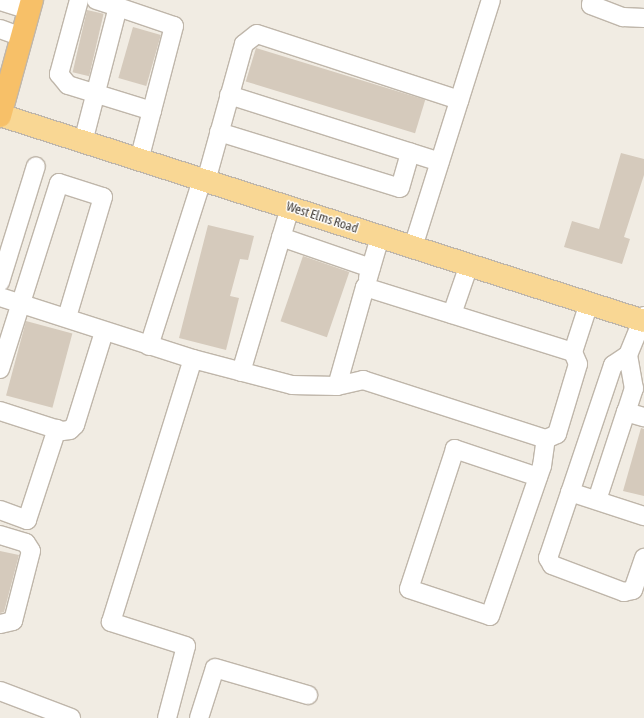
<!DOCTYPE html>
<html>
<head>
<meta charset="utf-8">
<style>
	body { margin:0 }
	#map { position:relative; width:644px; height:718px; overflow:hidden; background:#f1ece3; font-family:"Asap Condensed",sans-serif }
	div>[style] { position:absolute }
	.building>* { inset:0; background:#d5cabc; transform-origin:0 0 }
	.roads { filter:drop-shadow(1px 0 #bfb6aa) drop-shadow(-1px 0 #bfb6aa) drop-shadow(0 1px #bfb6aa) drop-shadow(0 -1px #bfb6aa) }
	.minor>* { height:18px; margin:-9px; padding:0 9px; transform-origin:9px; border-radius:9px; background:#fff }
	.major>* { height:22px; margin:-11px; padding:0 11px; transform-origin:11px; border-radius:11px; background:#f9d794 }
	.highway>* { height:22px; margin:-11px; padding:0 11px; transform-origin:11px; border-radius:11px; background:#f7c068 }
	span { translate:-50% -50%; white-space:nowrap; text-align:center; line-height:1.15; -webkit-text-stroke:3px #fff; paint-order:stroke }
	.street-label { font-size:13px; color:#423c34 }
</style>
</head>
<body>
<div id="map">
	<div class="building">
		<i style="left:87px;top:10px;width:17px;height:64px;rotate:13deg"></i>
		<i style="left:133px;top:27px;width:29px;height:53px;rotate:16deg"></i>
		<i style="left:256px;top:48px;width:177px;height:35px;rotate:17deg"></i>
		<i style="clip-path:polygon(621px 153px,644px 159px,644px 175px,624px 237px,630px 239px,622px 264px,564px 247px,572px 221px,599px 229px)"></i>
		<i style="clip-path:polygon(208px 225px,254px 236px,248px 260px,240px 259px,230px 296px,239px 298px,226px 350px,179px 338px)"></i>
		<i style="left:303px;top:256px;width:49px;height:69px;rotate:19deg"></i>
		<i style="left:26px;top:321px;width:48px;height:77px;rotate:15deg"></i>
		<i style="clip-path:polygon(641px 428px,644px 429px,644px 496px,623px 491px)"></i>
		<i style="clip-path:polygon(0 551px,19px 555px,4px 612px,0 613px)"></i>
	</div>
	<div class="roads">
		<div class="minor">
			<i style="left:79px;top:0;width:77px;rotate:105.1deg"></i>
			<i style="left:59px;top:74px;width:14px;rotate:51deg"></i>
			<i style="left:68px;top:85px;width:88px;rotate:17.2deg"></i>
			<i style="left:592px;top:0;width:5px;rotate:101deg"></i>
			<i style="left:591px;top:5px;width:34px;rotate:21deg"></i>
			<i style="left:623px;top:17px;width:21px;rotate:3deg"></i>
			<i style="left:0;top:1px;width:30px;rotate:17deg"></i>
			<i style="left:118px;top:7px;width:59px;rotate:18.7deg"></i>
			<i style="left:174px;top:26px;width:138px;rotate:104.6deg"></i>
			<i style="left:0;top:29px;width:23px;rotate:20deg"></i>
			<i style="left:229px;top:95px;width:221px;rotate:17.6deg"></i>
			<i style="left:219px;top:132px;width:189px;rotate:17.2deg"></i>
			<i style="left:400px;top:188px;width:37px;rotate:-74deg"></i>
			<i style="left:83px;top:142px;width:139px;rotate:-75.5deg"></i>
			<i style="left:118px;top:7px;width:23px;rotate:-162deg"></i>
			<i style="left:206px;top:181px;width:142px;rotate:-74.5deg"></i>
			<i style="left:244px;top:44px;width:16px;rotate:-38deg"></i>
			<i style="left:257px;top:34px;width:213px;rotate:18.1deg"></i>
			<i style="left:281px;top:237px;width:95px;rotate:19deg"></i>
			<i style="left:413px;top:247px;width:259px;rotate:-72.5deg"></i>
			<i style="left:368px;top:278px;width:43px;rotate:-73.7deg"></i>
			<i style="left:0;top:282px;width:121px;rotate:-72.8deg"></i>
			<i style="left:0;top:297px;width:203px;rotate:17.8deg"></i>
			<i style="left:193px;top:359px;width:102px;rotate:14.7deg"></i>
			<i style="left:292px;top:385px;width:45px;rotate:1.3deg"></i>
			<i style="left:337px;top:386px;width:27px;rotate:-13deg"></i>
			<i style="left:363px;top:380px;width:192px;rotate:17.9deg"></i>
			<i style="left:546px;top:439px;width:12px;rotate:-24deg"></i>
			<i style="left:557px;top:434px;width:73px;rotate:-73.3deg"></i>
			<i style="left:578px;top:364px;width:13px;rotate:-113deg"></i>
			<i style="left:573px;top:352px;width:52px;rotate:-71.9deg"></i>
			<i style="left:452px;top:314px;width:52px;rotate:-70.9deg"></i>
			<i style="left:644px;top:316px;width:42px;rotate:112.3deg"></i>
			<i style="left:628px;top:355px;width:34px;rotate:80deg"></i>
			<i style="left:634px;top:388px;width:25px;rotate:108deg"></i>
			<i style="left:626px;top:412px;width:19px;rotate:16deg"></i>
			<i style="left:149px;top:346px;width:174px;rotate:-72.3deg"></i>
			<i style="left:628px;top:355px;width:18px;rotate:146deg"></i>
			<i style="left:613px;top:365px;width:204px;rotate:108.6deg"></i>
			<i style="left:548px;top:558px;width:8px;rotate:60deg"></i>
			<i style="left:552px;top:565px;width:77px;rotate:20.6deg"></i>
			<i style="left:624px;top:592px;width:9px;rotate:-13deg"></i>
			<i style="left:633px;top:590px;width:34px;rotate:-71deg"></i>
			<i style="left:0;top:369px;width:195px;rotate:-72.4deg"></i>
			<i style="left:59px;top:183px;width:46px;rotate:17.7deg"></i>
			<i style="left:103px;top:197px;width:125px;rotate:106.7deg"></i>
			<i style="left:241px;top:372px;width:171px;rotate:-73.4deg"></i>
			<i style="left:337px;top:386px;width:103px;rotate:-74.2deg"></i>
			<i style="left:365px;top:287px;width:218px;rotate:17.4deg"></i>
			<i style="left:0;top:411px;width:65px;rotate:17.9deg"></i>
			<i style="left:62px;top:431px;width:8px;rotate:-7deg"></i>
			<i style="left:70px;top:430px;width:7px;rotate:-45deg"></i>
			<i style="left:75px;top:425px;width:97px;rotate:-72.7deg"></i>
			<i style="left:538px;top:477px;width:88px;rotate:-161.4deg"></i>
			<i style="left:455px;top:449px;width:147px;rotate:108.2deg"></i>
			<i style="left:409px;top:589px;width:85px;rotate:18.4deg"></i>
			<i style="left:490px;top:616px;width:159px;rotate:-70.9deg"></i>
			<i style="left:542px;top:466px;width:27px;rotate:-82deg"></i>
			<i style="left:570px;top:492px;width:78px;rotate:18deg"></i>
			<i style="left:597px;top:500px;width:93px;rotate:-71.8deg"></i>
			<i style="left:0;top:510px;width:29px;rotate:20deg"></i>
			<i style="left:27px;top:520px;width:96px;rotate:-71.8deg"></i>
			<i style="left:0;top:535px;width:27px;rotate:17deg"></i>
			<i style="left:26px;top:543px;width:9px;rotate:58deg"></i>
			<i style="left:31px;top:551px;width:72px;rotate:104.4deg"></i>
			<i style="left:13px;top:621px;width:13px;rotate:167deg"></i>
			<i style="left:0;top:691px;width:76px;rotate:20.8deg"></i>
			<i style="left:167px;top:718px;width:74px;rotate:-75.2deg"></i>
			<i style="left:186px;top:646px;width:79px;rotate:-162.3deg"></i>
			<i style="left:111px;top:622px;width:275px;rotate:-72.7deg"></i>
			<i style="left:199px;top:718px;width:52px;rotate:-72.3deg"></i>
			<i style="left:215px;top:668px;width:97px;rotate:16.2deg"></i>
		</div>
		<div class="major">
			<i style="left:0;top:115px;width:676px;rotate:17.74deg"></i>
		</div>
		<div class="highway">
			<i style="left:0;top:116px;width:120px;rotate:-74.6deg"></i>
		</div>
	</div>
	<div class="street-label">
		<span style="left:322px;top:218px;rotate:18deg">West Elms Road</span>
	</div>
</div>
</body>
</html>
